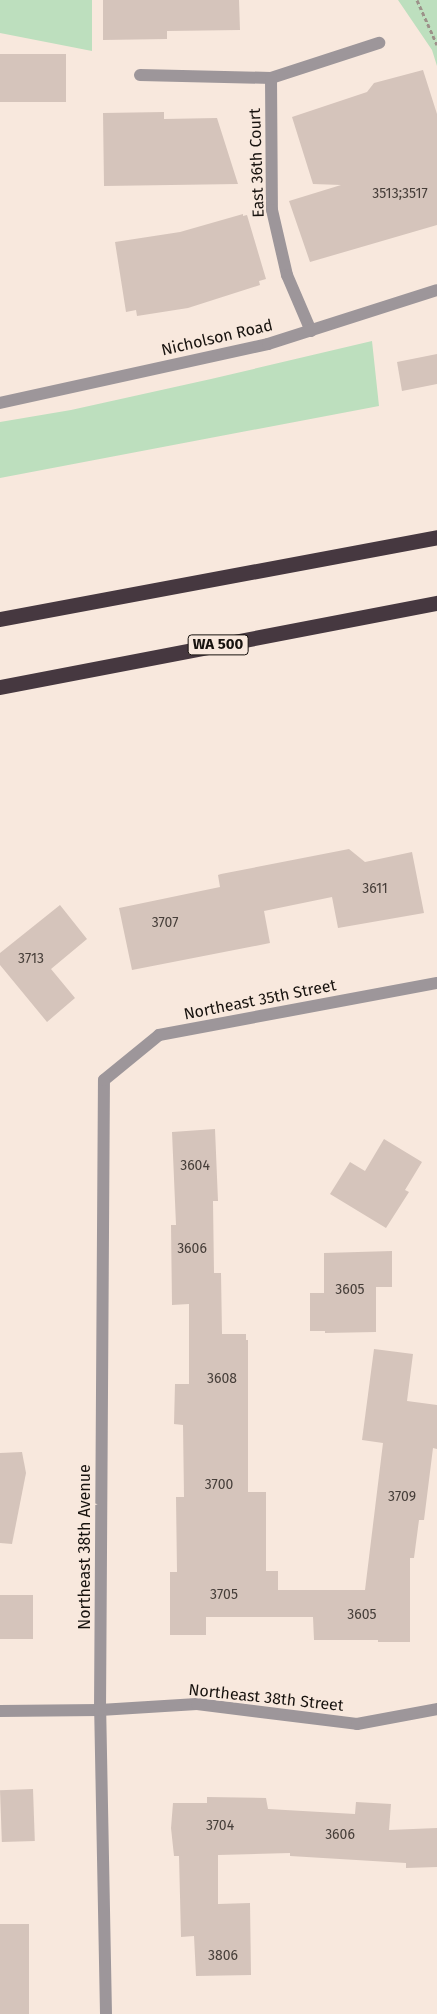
<!DOCTYPE html>
<html>
<head>
<meta charset="utf-8">
<style>
	body { margin:0 }
	#map { position:relative; width:437px; height:2014px; overflow:hidden; background:#f8e8dd; font-family:"Fira Sans",sans-serif }
	div>[style] { position:absolute }
	.green>* { inset:0; background:#bddfbe }
	.building>* { inset:0; background:#d5c4bb; transform-origin:0 0 }
	.path>* { height:3px; margin-top:-1.5px; transform-origin:0; background:repeating-linear-gradient(90deg,#9c9189 0 4px,transparent 0 6.5px) }
	.street>* { height:12px; margin:-6px; padding:0 6px; transform-origin:6px; border-radius:6px; background:#9d969a }
	.highway>* { height:15px; margin:-7.5px; padding:0 7.5px; transform-origin:7.5px; border-radius:7.5px; background:#463840 }
	span { translate:-50% -50%; white-space:nowrap; text-align:center; line-height:1.15; -webkit-text-stroke:5px #f8e8dd; paint-order:stroke }
	.number-label { font-size:14px; color:#463e39 }
	.number-label span { -webkit-text-stroke-width:0 }
	.shield-label span { padding:1px 4px; background:#f8e8dd; border:1px solid; border-radius:4px; -webkit-text-stroke-width:0 }
	.shield-label { font-size:15px; color:#17120e; font-weight:700 }
	.street-label { font-size:16px; color:#17120e }
</style>
</head>
<body>
<div id="map">
	<div class="green">
		<i style="clip-path:polygon(0 0,92px 0,92px 51px,0 33px)"></i>
		<i style="clip-path:polygon(398px 0,437px 0,437px 66px,432px 50px)"></i>
		<i style="clip-path:polygon(372px 341px,379px 406px,0 478px,0 422px,71px 410px,211px 379px)"></i>
	</div>
	<div class="building">
		<i style="clip-path:polygon(103px 0,239px 0,240px 30px,167px 31px,167px 39px,103px 40px)"></i>
		<i style="left:0;top:54px;width:66px;height:48px"></i>
		<i style="clip-path:polygon(423px 70px,437px 114px,437px 225px,310px 262px,289px 201px,341px 185px,313px 184px,292px 117px,367px 92px,374px 83px)"></i>
		<i style="clip-path:polygon(164px 112px,164px 119px,217px 118px,238px 184px,104px 186px,103px 113px)"></i>
		<i style="clip-path:polygon(243px 214px,243px 216px,247px 215px,266px 279px,259px 281px,260px 285px,188px 308px,137px 316px,136px 310px,126px 312px,115px 242px,180px 232px)"></i>
		<i style="clip-path:polygon(437px 354px,437px 384px,402px 391px,397px 362px)"></i>
		<i style="clip-path:polygon(349px 849px,365px 862px,412px 852px,424px 913px,338px 928px,332px 897px,264px 911px,270px 943px,132px 970px,119px 908px,220px 887px,218px 875px,221px 874px)"></i>
		<i style="clip-path:polygon(60px 905px,87px 939px,51px 969px,75px 998px,47px 1022px,0 965px,0 953px)"></i>
		<i style="clip-path:polygon(215px 1129px,218px 1201px,213px 1201px,214px 1273px,221px 1273px,222px 1334px,246px 1334px,246px 1340px,248px 1340px,248px 1492px,266px 1492px,266px 1571px,278px 1571px,278px 1590px,365px 1590px,383px 1443px,362px 1440px,374px 1349px,413px 1354px,407px 1401px,437px 1405px,437px 1449px,433px 1448px,424px 1520px,419px 1520px,414px 1558px,410px 1558px,410px 1642px,378px 1642px,378px 1640px,314px 1640px,313px 1617px,206px 1617px,206px 1635px,170px 1635px,170px 1572px,177px 1572px,176px 1497px,184px 1497px,183px 1425px,174px 1424px,175px 1384px,189px 1384px,189px 1304px,172px 1305px,171px 1225px,176px 1225px,172px 1132px)"></i>
		<i style="clip-path:polygon(384px 1139px,422px 1162px,405px 1190px,409px 1192px,386px 1228px,330px 1194px,350px 1162px,365px 1171px)"></i>
		<i style="clip-path:polygon(392px 1251px,392px 1287px,376px 1287px,376px 1332px,325px 1333px,325px 1331px,310px 1331px,310px 1293px,324px 1293px,324px 1253px)"></i>
		<i style="clip-path:polygon(22px 1452px,26px 1473px,12px 1544px,0 1543px,0 1453px)"></i>
		<i style="left:0;top:1595px;width:33px;height:44px"></i>
		<i style="left:33px;top:1789px;width:52px;height:33px;rotate:88deg"></i>
		<i style="clip-path:polygon(207px 1797px,266px 1798px,268px 1809px,355px 1814px,356px 1802px,391px 1804px,389px 1830px,437px 1828px,437px 1867px,406px 1868px,406px 1863px,290px 1856px,290px 1853px,218px 1855px,218px 1904px,250px 1903px,251px 1975px,196px 1976px,194px 1936px,181px 1937px,179px 1856px,174px 1856px,171px 1828px,173px 1803px,207px 1803px)"></i>
		<i style="left:0;top:1924px;width:29px;height:90px"></i>
	</div>
	<div class="path">
		<i style="left:417px;top:0;width:49px;rotate:66deg"></i>
	</div>
	<div class="street">
		<i style="left:140px;top:75px;width:131px;rotate:1.3deg"></i>
		<i style="left:271px;top:78px;width:114px;rotate:-18deg"></i>
		<i style="left:271px;top:78px;width:132px;rotate:89.6deg"></i>
		<i style="left:272px;top:210px;width:67px;rotate:77deg"></i>
		<i style="left:287px;top:275px;width:61px;rotate:66.8deg"></i>
		<i style="left:0;top:403px;width:274px;rotate:-12.4deg"></i>
		<i style="left:268px;top:344px;width:177px;rotate:-17.7deg"></i>
		<i style="left:0;top:1711px;width:100px;rotate:-0.6deg"></i>
		<i style="left:100px;top:1710px;width:97px;rotate:-3.5deg"></i>
		<i style="left:197px;top:1704px;width:161px;rotate:7.1deg"></i>
		<i style="left:357px;top:1724px;width:81px;rotate:-10.6deg"></i>
		<i style="left:106px;top:2014px;width:304px;rotate:-91.1deg"></i>
		<i style="left:100px;top:1710px;width:630px;rotate:-89.64deg"></i>
		<i style="left:104px;top:1080px;width:71px;rotate:-39.3deg"></i>
		<i style="left:159px;top:1035px;width:283px;rotate:-10.6deg"></i>
	</div>
	<div class="highway">
		<i style="left:0;top:619px;width:445px;rotate:-10.6deg"></i>
		<i style="left:0;top:687px;width:445px;rotate:-10.9deg"></i>
	</div>
	<div class="number-label">
		<span style="left:400px;top:194px">3513;3517</span>
		<span style="left:375px;top:889px">3611</span>
		<span style="left:165px;top:923px">3707</span>
		<span style="left:31px;top:959px">3713</span>
		<span style="left:195px;top:1166px">3604</span>
		<span style="left:192px;top:1249px">3606</span>
		<span style="left:350px;top:1290px">3605</span>
		<span style="left:222px;top:1379px">3608</span>
		<span style="left:219px;top:1485px">3700</span>
		<span style="left:402px;top:1497px">3709</span>
		<span style="left:224px;top:1595px">3705</span>
		<span style="left:362px;top:1615px">3605</span>
		<span style="left:220px;top:1826px">3704</span>
		<span style="left:340px;top:1835px">3606</span>
		<span style="left:223px;top:1956px">3806</span>
	</div>
	<div class="shield-label">
		<span style="left:218px;top:645px">WA 500</span>
	</div>
	<div class="street-label">
		<span style="left:257px;top:163px;rotate:-92deg">East 36th Court</span>
		<span style="left:217px;top:338px;rotate:-13deg">Nicholson Road</span>
		<span style="left:260px;top:1000px;rotate:-11deg">Northeast 35th Street</span>
		<span style="left:85px;top:1547px;rotate:-90deg">Northeast 38th Avenue</span>
		<span style="left:266px;top:1698px;rotate:6deg">Northeast 38th Street</span>
	</div>
</div>
</body>
</html>
